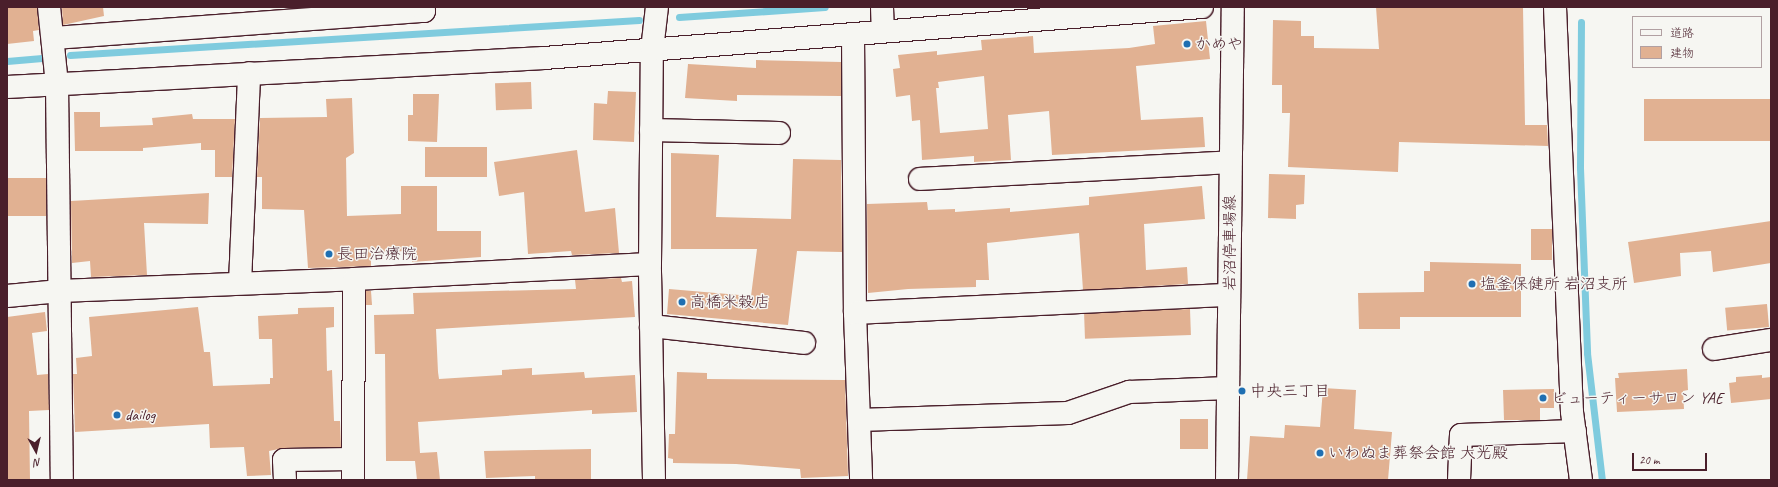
<!DOCTYPE html>
<html>
<head>
<meta charset="utf-8">
<style>
	body { margin:0 }
	#map { position:relative; width:1778px; height:487px; overflow:hidden; background:#f6f6f2; font-family:Caveat,"Klee One",sans-serif }
	div>[style] { position:absolute }
	.stream>* { height:7px; margin:-3.5px; padding:0 3.5px; transform-origin:3.5px; border-radius:3.5px; background:#7fcbde }
	.building>* { inset:0; background:#e1b192; transform-origin:0 0 }
	.roads { filter:drop-shadow(1px 0 #4a1f2b) drop-shadow(-1px 0 #4a1f2b) drop-shadow(0 1px #4a1f2b) drop-shadow(0 -1px #4a1f2b) }
	.street>* { height:22px; margin:-11px; padding:0 11px; transform-origin:11px; border-radius:11px; background:#f6f6f2 }
	.secondary>* { height:22px; margin:-11px; padding:0 11px; transform-origin:11px; border-radius:11px; background:#f6f6f2 }
	.dots>* { width:11px; height:11px; translate:-50% -50%; box-sizing:border-box; border:2px solid #f6f6f2; border-radius:50% }
	span { translate:-50% -50%; white-space:nowrap; text-align:center; line-height:1.15; -webkit-text-stroke:3px #f6f6f2; paint-order:stroke }
	.poi-label { font-size:16px; color:#4a1f2b }
	.left { translate:0 -50%; text-align:left }
	.street-label { font-size:16px; color:#4a1f2b }
	.frame { position:absolute; inset:0; border:8px solid #4a1f2b; pointer-events:none }
	.legend { position:absolute; left:1632px; top:16px; width:130px; height:52px; box-sizing:border-box; background:#f6f6f2; border:1px solid #b1a0a2; margin:0; padding:5px 7px; list-style:none; font-size:12px; color:#4a1f2b }
	.legend li { display:flex; align-items:center; gap:8px; height:20px }
	.legend b { width:20px; border:1px solid #b1a0a2 }
	.north { position:absolute; left:16px; top:431px; width:40px; height:40px; -webkit-text-stroke:3px #f6f6f2; paint-order:stroke; rotate:172deg; font-size:11px; font-weight:700; line-height:16px; text-align:center; color:#4a1f2b }
	.north::after { content:''; display:block; margin:auto; width:14px; height:18px; background:#4a1f2b; clip-path:polygon(50% 0,100% 100%,50% 72%,0 100%) }
	.scale { position:absolute; left:1632px; top:453px; width:75px; height:18px; box-sizing:border-box; border:2px solid #4a1f2b; border-top:0; padding-left:5px; font-size:12px; line-height:14px; white-space:nowrap; color:#4a1f2b; -webkit-text-stroke:3px #f6f6f2; paint-order:stroke }
</style>
</head>
<body>
<div id="map">
	<div class="stream">
		<i style="left:679px;top:17px;width:146px;rotate:-3.9deg"></i>
		<i style="left:1581px;top:22px;width:146px;rotate:90.4deg"></i>
		<i style="left:1580px;top:168px;width:185px;rotate:87.8deg"></i>
		<i style="left:1587px;top:353px;width:128px;rotate:83.3deg"></i>
		<i style="left:70px;top:55px;width:570px;rotate:-3.52deg"></i>
		<i style="left:7px;top:61px;width:38px;rotate:-5deg"></i>
	</div>
	<div class="building">
		<i style="clip-path:polygon(7px 7px,37px 7px,39px 30px,33px 31px,34px 41px,7px 44px)"></i>
		<i style="clip-path:polygon(62px 7px,103px 7px,104px 16px,63px 25px)"></i>
		<i style="clip-path:polygon(1376px 7px,1523px 7px,1525px 125px,1547px 125px,1548px 146px,1399px 142px,1398px 172px,1288px 167px,1290px 113px,1282px 113px,1282px 85px,1272px 85px,1273px 20px,1301px 21px,1301px 36px,1314px 36px,1314px 48px,1379px 49px)"></i>
		<i style="clip-path:polygon(evenodd,1206px 21px,1210px 59px,1136px 66px,1141px 120px,1203px 117px,1205px 147px,1052px 155px,1049px 111px,1008px 115px,1011px 160px,974px 162px,974px 156px,922px 160px,920px 120px,912px 121px,910px 95px,896px 97px,893px 69px,900px 68px,898px 55px,937px 51px,937px 55px,982px 50px,981px 40px,1033px 36px,1034px 53px,1129px 48px,1155px 44px,1153px 26px,1206px 21px,984px 76px,988px 129px,940px 133px,936px 88px,939px 88px,938px 82px,984px 76px)"></i>
		<i style="clip-path:polygon(756px 60px,841px 62px,841px 96px,737px 95px,737px 101px,685px 98px,688px 64px,756px 68px)"></i>
		<i style="left:531px;top:82px;width:27px;height:36px;rotate:88deg"></i>
		<i style="clip-path:polygon(608px 91px,636px 92px,634px 142px,593px 140px,594px 103px,607px 104px)"></i>
		<i style="clip-path:polygon(413px 94px,439px 94px,437px 142px,408px 141px,408px 115px,413px 115px)"></i>
		<i style="clip-path:polygon(352px 98px,354px 153px,346px 158px,347px 216px,401px 214px,401px 186px,437px 186px,437px 231px,481px 231px,481px 257px,412px 262px,412px 251px,371px 252px,371px 266px,308px 268px,304px 210px,262px 209px,262px 177px,257px 177px,260px 118px,327px 117px,326px 99px)"></i>
		<i style="left:1771px;top:99px;width:42px;height:127px;rotate:90deg"></i>
		<i style="clip-path:polygon(74px 112px,100px 112px,100px 127px,153px 125px,152px 118px,192px 114px,193px 119px,235px 119px,232px 177px,215px 177px,215px 150px,201px 150px,201px 143px,143px 148px,143px 151px,75px 151px)"></i>
		<i style="left:487px;top:147px;width:30px;height:62px;rotate:90deg"></i>
		<i style="clip-path:polygon(577px 150px,585px 212px,615px 208px,619px 253px,572px 255px,571px 251px,528px 254px,524px 192px,499px 196px,494px 162px)"></i>
		<i style="clip-path:polygon(671px 153px,719px 155px,716px 217px,791px 219px,793px 159px,841px 160px,842px 252px,797px 251px,788px 325px,667px 314px,669px 289px,751px 296px,757px 249px,671px 249px)"></i>
		<i style="clip-path:polygon(1269px 174px,1305px 175px,1304px 204px,1296px 205px,1296px 219px,1268px 218px)"></i>
		<i style="left:46px;top:178px;width:38px;height:39px;rotate:90deg"></i>
		<i style="clip-path:polygon(1202px 186px,1205px 219px,1144px 224px,1146px 270px,1187px 267px,1188px 284px,1083px 290px,1079px 233px,987px 243px,989px 280px,976px 280px,976px 287px,908px 289px,868px 293px,867px 204px,927px 202px,928px 210px,955px 209px,955px 212px,1010px 208px,1010px 212px,1089px 205px,1089px 197px)"></i>
		<i style="clip-path:polygon(209px 193px,208px 224px,144px 223px,147px 275px,91px 277px,90px 261px,72px 263px,71px 201px)"></i>
		<i style="clip-path:polygon(1771px 221px,1771px 263px,1713px 272px,1711px 251px,1680px 253px,1681px 276px,1634px 283px,1628px 242px)"></i>
		<i style="left:1531px;top:229px;width:21px;height:31px"></i>
		<i style="clip-path:polygon(1430px 262px,1521px 264px,1521px 317px,1400px 317px,1400px 329px,1359px 329px,1358px 293px,1424px 292px,1424px 271px,1430px 271px)"></i>
		<i style="clip-path:polygon(621px 278px,622px 282px,632px 281px,635px 317px,436px 329px,438px 372px,439px 379px,502px 375px,502px 370px,532px 368px,532px 375px,584px 372px,585px 378px,635px 375px,637px 412px,592px 414px,592px 410px,418px 422px,420px 453px,437px 452px,440px 480px,417px 480px,415px 461px,386px 461px,385px 354px,375px 354px,374px 315px,414px 314px,413px 293px,576px 289px,575px 280px)"></i>
		<i style="clip-path:polygon(366px 291px,371px 291px,372px 305px,366px 305px)"></i>
		<i style="left:1767px;top:304px;width:23px;height:42px;rotate:85deg"></i>
		<i style="clip-path:polygon(198px 307px,204px 352px,210px 352px,213px 386px,270px 384px,270px 378px,273px 378px,272px 339px,259px 339px,258px 316px,298px 314px,298px 308px,334px 307px,334px 327px,326px 328px,327px 371px,332px 370px,334px 421px,340px 421px,341px 447px,284px 448px,269px 451px,271px 475px,247px 476px,244px 447px,210px 448px,209px 424px,75px 432px,73px 374px,77px 374px,76px 358px,92px 356px,89px 317px)"></i>
		<i style="left:1190px;top:309px;width:26px;height:106px;rotate:88deg"></i>
		<i style="clip-path:polygon(45px 312px,47px 331px,32px 333px,37px 375px,48px 374px,49px 410px,29px 411px,30px 480px,7px 480px,7px 317px)"></i>
		<i style="clip-path:polygon(1687px 369px,1688px 390px,1683px 391px,1684px 409px,1617px 412px,1615px 378px,1619px 378px,1618px 373px)"></i>
		<i style="clip-path:polygon(677px 372px,707px 373px,707px 379px,845px 380px,848px 476px,801px 478px,800px 469px,736px 464px,673px 463px,673px 459px,668px 458px,669px 434px,675px 434px)"></i>
		<i style="clip-path:polygon(1762px 375px,1762px 378px,1771px 377px,1771px 399px,1731px 403px,1729px 383px,1736px 382px,1736px 377px)"></i>
		<i style="clip-path:polygon(1323px 388px,1356px 390px,1354px 429px,1392px 432px,1388px 480px,1247px 480px,1250px 436px,1284px 438px,1285px 425px,1320px 427px)"></i>
		<i style="clip-path:polygon(1554px 389px,1554px 408px,1540px 408px,1540px 420px,1504px 420px,1503px 390px)"></i>
		<i style="left:1180px;top:419px;width:28px;height:30px"></i>
		<i style="clip-path:polygon(591px 449px,591px 480px,535px 480px,535px 476px,486px 478px,484px 451px)"></i>
	</div>
	<div class="roads">
		<div class="street">
			<i style="left:49px;top:7px;width:77px;rotate:84.1deg"></i>
			<i style="left:57px;top:84px;width:396px;rotate:89.3deg"></i>
			<i style="left:882px;top:7px;width:24px;rotate:88deg"></i>
			<i style="left:1555px;top:7px;width:405px;rotate:87.6deg"></i>
			<i style="left:1572px;top:412px;width:69px;rotate:82.5deg"></i>
			<i style="left:853px;top:34px;width:279px;rotate:89.6deg"></i>
			<i style="left:855px;top:313px;width:167px;rotate:87.9deg"></i>
			<i style="left:54px;top:38px;width:371px;rotate:-4.2deg"></i>
			<i style="left:424px;top:11px;width:4px;rotate:-104deg"></i>
			<i style="left:7px;top:87px;width:538px;rotate:-3.09deg"></i>
			<i style="left:544px;top:58px;width:660px;rotate:-4.43deg"></i>
			<i style="left:651px;top:130px;width:128px;rotate:1.3deg"></i>
			<i style="left:920px;top:179px;width:310px;rotate:-3.1deg"></i>
			<i style="left:240px;top:283px;width:210px;rotate:-87.5deg"></i>
			<i style="left:7px;top:296px;width:53px;rotate:-5.4deg"></i>
			<i style="left:60px;top:291px;width:294px;rotate:-2.3deg"></i>
			<i style="left:354px;top:279px;width:296px;rotate:-2.9deg"></i>
			<i style="left:855px;top:313px;width:374px;rotate:-2.8deg"></i>
			<i style="left:651px;top:326px;width:154px;rotate:6.3deg"></i>
			<i style="left:1714px;top:349px;width:58px;rotate:-9deg"></i>
			<i style="left:859px;top:420px;width:209px;rotate:-1.9deg"></i>
			<i style="left:1068px;top:413px;width:65px;rotate:-19deg"></i>
			<i style="left:1129px;top:392px;width:99px;rotate:-2.3deg"></i>
			<i style="left:285px;top:480px;width:20px;rotate:-93deg"></i>
			<i style="left:284px;top:460px;width:68px;rotate:-0.8deg"></i>
			<i style="left:353px;top:480px;width:201px;rotate:-89.7deg"></i>
			<i style="left:654px;top:480px;width:216px;rotate:-91.1deg"></i>
			<i style="left:650px;top:264px;width:214px;rotate:-89.5deg"></i>
			<i style="left:652px;top:50px;width:43px;rotate:-83.4deg"></i>
			<i style="left:1459px;top:480px;width:45px;rotate:-87.5deg"></i>
			<i style="left:1461px;top:435px;width:114px;rotate:-2deg"></i>
		</div>
		<div class="secondary">
			<i style="left:1227px;top:480px;width:473px;rotate:-89.3deg"></i>
		</div>
	</div>
	<div class="dots">
		<i style="left:1187px;top:44px;background:#1f6fb2"></i>
		<i style="left:329px;top:254px;background:#1f6fb2"></i>
		<i style="left:1472px;top:284px;background:#1f6fb2"></i>
		<i style="left:682px;top:302px;background:#1f6fb2"></i>
		<i style="left:1242px;top:391px;background:#1f6fb2"></i>
		<i style="left:1543px;top:398px;background:#1f6fb2"></i>
		<i style="left:117px;top:415px;background:#1f6fb2"></i>
		<i style="left:1320px;top:453px;background:#1f6fb2"></i>
	</div>
	<div class="poi-label">
		<span class="left" style="left:1195px;top:44px">かめや</span>
		<span class="left" style="left:337px;top:254px">長田治療院</span>
		<span class="left" style="left:1480px;top:284px">塩釜保健所 岩沼支所</span>
		<span class="left" style="left:690px;top:302px">高橋米穀店</span>
		<span class="left" style="left:1250px;top:391px">中央三丁目</span>
		<span class="left" style="left:1551px;top:398px">ビューティーサロン YAE</span>
		<span class="left" style="left:125px;top:415px">dailog</span>
		<span class="left" style="left:1328px;top:453px">いわぬま葬祭会館 大光殿</span>
	</div>
	<div class="street-label">
		<span style="left:1230px;top:243px;rotate:-90deg">岩沼停車場線</span>
	</div>
	<div class="frame"></div>
	<ul class="legend">
	<li><b style="height:5px;background:#f6f6f2"></b>道路</li>
	<li><b style="height:11px;background:#e1b192"></b>建物</li>
	</ul>
	<div class="north">N</div>
	<div class="scale">20 m</div>
</div>
</body>
</html>
